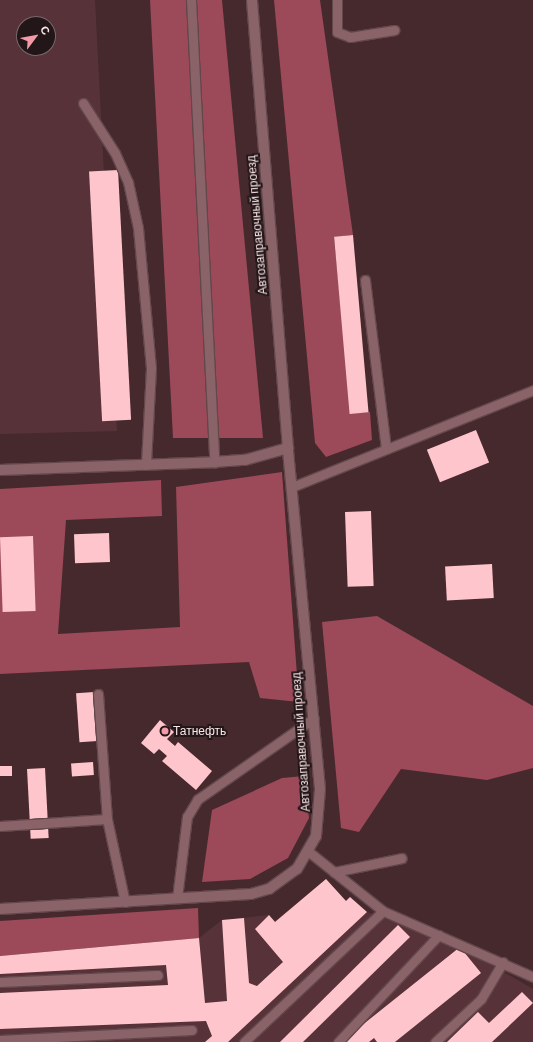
<!DOCTYPE html>
<html>
<head>
<meta charset="utf-8">
<style>
	body { margin:0 }
	#map { position:relative; width:533px; height:1042px; overflow:hidden; background:#46292d; font-family:Barlow,sans-serif }
	div>[style] { position:absolute }
	.built>* { inset:0; background:#573339 }
	.forest>* { inset:0; background:#9c4959 }
	.building>* { inset:0; background:#ffc5cc; transform-origin:0 0 }
	.roads { filter:drop-shadow(1px 0 #63474b) drop-shadow(-1px 0 #63474b) drop-shadow(0 1px #63474b) drop-shadow(0 -1px #63474b) }
	.service>* { height:9px; margin:-4.5px; padding:0 4.5px; transform-origin:4.5px; border-radius:4.5px; background:#896368 }
	.minor>* { height:10px; margin:-5px; padding:0 5px; transform-origin:5px; border-radius:5px; background:#896368 }
	.dots>* { width:11px; height:11px; translate:-50% -50%; box-sizing:border-box; border:2px solid #231618; border-radius:50% }
	span { translate:-50% -50%; white-space:nowrap; text-align:center; line-height:1.15; -webkit-text-stroke:4px #231618; paint-order:stroke }
	.street-label { font-size:12px; color:#fae6e8 }
	.poi-label { font-size:12px; color:#fae6e8 }
	.left { translate:0 -50%; text-align:left }
	.north { position:absolute; left:16px; top:16px; width:40px; height:40px; box-sizing:border-box; background:#231618; border:1px solid #79696b; border-radius:50%; rotate:58deg; font-size:11px; font-weight:700; line-height:16px; text-align:center; color:#fae6e8 }
	.north::after { content:''; display:block; margin:auto; width:14px; height:18px; background:#f39aa8; clip-path:polygon(50% 0,100% 100%,50% 72%,0 100%) }
</style>
</head>
<body>
<div id="map">
	<div class="built">
		<i style="clip-path:polygon(evenodd,0 0,95px 0,117px 431px,0 434px,0 0,24px 24px,48px 24px,48px 48px,24px 48px,24px 24px)"></i>
		<i style="clip-path:polygon(326px 879px,346px 901px,350px 897px,367px 912px,460px 947px,533px 989px,533px 1042px,0 1042px,0 956px,199px 938px,222px 920px,269px 915px,275px 921px)"></i>
	</div>
	<div class="forest">
		<i style="clip-path:polygon(150px 0,222px 0,263px 438px,173px 438px)"></i>
		<i style="clip-path:polygon(274px 0,320px 0,353px 235px,334px 237px,351px 413px,370px 412px,372px 440px,326px 457px,315px 443px)"></i>
		<i style="clip-path:polygon(282px 472px,299px 702px,260px 698px,249px 662px,0 674px,0 489px,161px 480px,162px 516px,66px 520px,58px 634px,180px 627px,176px 487px)"></i>
		<i style="clip-path:polygon(377px 616px,533px 706px,533px 768px,487px 780px,401px 769px,359px 832px,341px 828px,322px 622px)"></i>
		<i style="clip-path:polygon(304px 776px,309px 818px,288px 858px,250px 879px,202px 882px,212px 810px,282px 778px)"></i>
		<i style="clip-path:polygon(198px 908px,199px 938px,0 956px,0 921px)"></i>
	</div>
	<div class="building">
		<i style="left:118px;top:170px;width:250px;height:29px;rotate:87deg"></i>
		<i style="left:353px;top:235px;width:178px;height:19px;rotate:85deg"></i>
		<i style="left:476px;top:430px;width:35px;height:53px;rotate:68deg"></i>
		<i style="left:371px;top:511px;width:75px;height:26px;rotate:88deg"></i>
		<i style="left:109px;top:533px;width:29px;height:35px;rotate:88deg"></i>
		<i style="left:33px;top:536px;width:75px;height:33px;rotate:88deg"></i>
		<i style="left:492px;top:564px;width:34px;height:47px;rotate:87deg"></i>
		<i style="left:94px;top:692px;width:49px;height:18px;rotate:86deg"></i>
		<i style="clip-path:polygon(160px 720px,174px 732px,167px 739px,175px 746px,178px 742px,212px 771px,196px 790px,162px 761px,167px 756px,159px 749px,154px 754px,141px 743px)"></i>
		<i style="left:93px;top:762px;width:13px;height:22px;rotate:86deg"></i>
		<i style="left:0;top:766px;width:12px;height:10px"></i>
		<i style="left:45px;top:768px;width:70px;height:18px;rotate:87deg"></i>
		<i style="clip-path:polygon(326px 879px,346px 901px,350px 897px,367px 912px,228px 1042px,205px 1042px,212px 1036px,206px 1021px,0 1029px,0 993px,168px 985px,166px 965px,0 974px,0 956px,199px 938px,205px 1003px,227px 1001px,222px 920px,244px 918px,249px 983px,257px 986px,283px 962px,255px 929px,269px 915px,275px 922px)"></i>
		<i style="clip-path:polygon(398px 925px,410px 937px,303px 1042px,280px 1042px)"></i>
		<i style="clip-path:polygon(460px 947px,481px 973px,395px 1042px,377px 1042px,374px 1038px,369px 1042px,341px 1042px)"></i>
		<i style="clip-path:polygon(522px 992px,533px 1003px,492px 1042px,447px 1042px,478px 1012px,489px 1023px)"></i>
	</div>
	<div class="roads">
		<div class="service">
			<i style="left:191px;top:0;width:463px;rotate:87.1deg"></i>
			<i style="left:337px;top:0;width:32px;rotate:90deg"></i>
			<i style="left:337px;top:32px;width:14px;rotate:21deg"></i>
			<i style="left:350px;top:37px;width:45px;rotate:-9deg"></i>
			<i style="left:83px;top:103px;width:59px;rotate:57.4deg"></i>
			<i style="left:115px;top:153px;width:32px;rotate:66deg"></i>
			<i style="left:128px;top:182px;width:47px;rotate:77.7deg"></i>
			<i style="left:138px;top:228px;width:141px;rotate:84.7deg"></i>
			<i style="left:151px;top:368px;width:97px;rotate:93deg"></i>
			<i style="left:365px;top:280px;width:170px;rotate:82.9deg"></i>
			<i style="left:292px;top:487px;width:260px;rotate:-21.9deg"></i>
			<i style="left:98px;top:694px;width:125px;rotate:85.9deg"></i>
			<i style="left:0;top:826px;width:107px;rotate:-3.7deg"></i>
			<i style="left:107px;top:819px;width:85px;rotate:77.8deg"></i>
			<i style="left:334px;top:872px;width:69px;rotate:-11.6deg"></i>
			<i style="left:177px;top:898px;width:82px;rotate:-83deg"></i>
			<i style="left:187px;top:817px;width:21px;rotate:-59deg"></i>
			<i style="left:198px;top:799px;width:141px;rotate:-34.9deg"></i>
			<i style="left:383px;top:911px;width:164px;rotate:23.7deg"></i>
			<i style="left:0;top:982px;width:158px;rotate:-2.5deg"></i>
			<i style="left:0;top:1040px;width:192px;rotate:-3deg"></i>
			<i style="left:244px;top:1042px;width:191px;rotate:-43.3deg"></i>
			<i style="left:383px;top:911px;width:95px;rotate:-141.4deg"></i>
			<i style="left:338px;top:1042px;width:147px;rotate:-46.7deg"></i>
			<i style="left:435px;top:1042px;width:63px;rotate:-43.1deg"></i>
			<i style="left:481px;top:999px;width:43px;rotate:-59.3deg"></i>
		</div>
		<div class="minor">
			<i style="left:0;top:470px;width:214px;rotate:-2.1deg"></i>
			<i style="left:214px;top:462px;width:31px;rotate:-4deg"></i>
			<i style="left:245px;top:460px;width:45px;rotate:-15.6deg"></i>
			<i style="left:0;top:909px;width:251px;rotate:-3.4deg"></i>
			<i style="left:251px;top:894px;width:19px;rotate:-16deg"></i>
			<i style="left:269px;top:889px;width:34px;rotate:-36deg"></i>
			<i style="left:297px;top:869px;width:38px;rotate:-60deg"></i>
			<i style="left:316px;top:836px;width:47px;rotate:-85.1deg"></i>
			<i style="left:320px;top:789px;width:342px;rotate:-95.4deg"></i>
			<i style="left:288px;top:448px;width:449px;rotate:-94.6deg"></i>
		</div>
	</div>
	<div class="dots">
		<i style="left:165px;top:731px;background:#f39aa8"></i>
	</div>
	<div class="street-label">
		<span style="left:257px;top:225px;rotate:-95deg">Автозаправочный проезд</span>
		<span style="left:301px;top:742px;rotate:-94deg">Автозаправочный проезд</span>
	</div>
	<div class="poi-label">
		<span class="left" style="left:173px;top:731px">Татнефть</span>
	</div>
	<div class="north">С</div>
</div>
</body>
</html>
